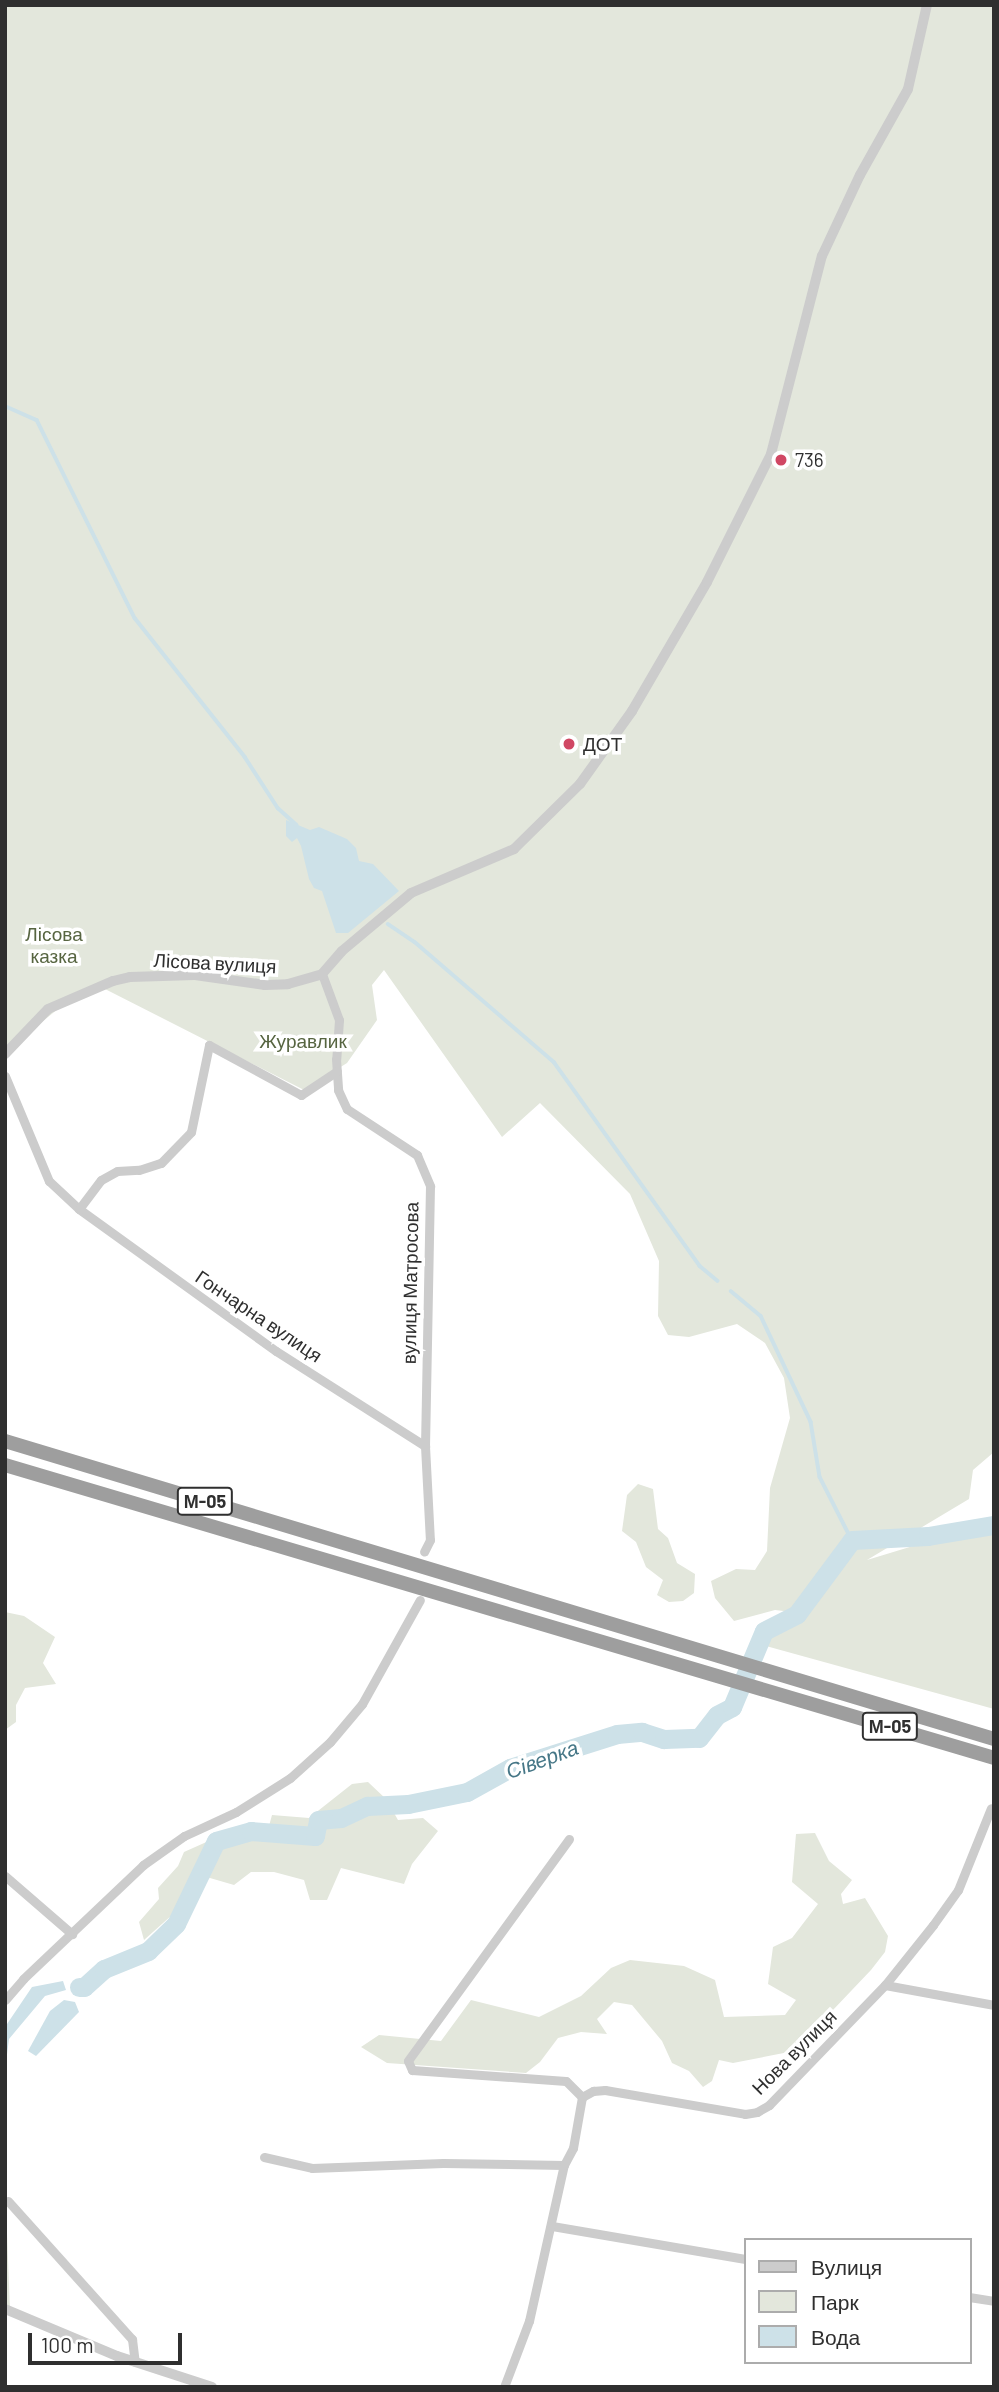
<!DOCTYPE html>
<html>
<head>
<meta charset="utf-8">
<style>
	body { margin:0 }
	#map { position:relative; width:999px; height:2392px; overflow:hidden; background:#fff; font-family:Barlow,sans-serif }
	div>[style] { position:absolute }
	.green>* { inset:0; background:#e3e7dc }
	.water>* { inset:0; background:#cde1e8 }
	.stream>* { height:3.5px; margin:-1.75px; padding:0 1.75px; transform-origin:1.75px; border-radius:1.75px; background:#cde1e8 }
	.river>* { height:19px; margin:-9.5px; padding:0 9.5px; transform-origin:9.5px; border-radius:9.5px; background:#cde1e8 }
	.minor>* { height:9px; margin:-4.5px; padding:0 4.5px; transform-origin:4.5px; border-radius:4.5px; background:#ccc }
	.tertiary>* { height:10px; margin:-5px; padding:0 5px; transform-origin:5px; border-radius:5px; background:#ccc }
	.trunk>* { height:14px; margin:-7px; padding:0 7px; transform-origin:7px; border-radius:7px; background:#9e9e9e }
	.dots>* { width:19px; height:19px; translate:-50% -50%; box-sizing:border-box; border:4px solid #fff; border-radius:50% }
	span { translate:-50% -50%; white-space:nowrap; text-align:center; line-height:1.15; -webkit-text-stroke:7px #fff; paint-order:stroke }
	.shield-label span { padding:2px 5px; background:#fff; border:2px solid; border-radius:5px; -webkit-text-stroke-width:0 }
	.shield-label { font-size:18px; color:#2f2f2f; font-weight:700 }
	.poi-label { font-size:19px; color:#2f2f2f }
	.left { translate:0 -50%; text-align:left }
	.park-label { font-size:19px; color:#576541 }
	.street-label { font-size:19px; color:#2f2f2f }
	.water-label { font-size:21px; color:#467787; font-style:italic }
	.frame { position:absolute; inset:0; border:7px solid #2f2f2f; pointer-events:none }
	.legend { position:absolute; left:744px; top:2238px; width:228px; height:126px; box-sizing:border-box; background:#fff; border:2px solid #acacac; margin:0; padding:9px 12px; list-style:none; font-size:21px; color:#2f2f2f }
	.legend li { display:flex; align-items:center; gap:14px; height:35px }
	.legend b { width:35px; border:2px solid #acacac }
	.scale { position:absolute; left:28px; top:2333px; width:154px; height:32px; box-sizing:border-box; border:4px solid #2f2f2f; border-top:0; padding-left:9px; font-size:21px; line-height:24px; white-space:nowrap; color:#2f2f2f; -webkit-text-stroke:5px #fff; paint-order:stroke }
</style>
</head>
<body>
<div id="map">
	<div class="green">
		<i style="clip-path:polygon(5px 5px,994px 5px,994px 1452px,973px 1470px,969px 1499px,867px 1560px,913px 1546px,994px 1532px,994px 1709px,766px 1646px,764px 1631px,792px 1612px,775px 1610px,734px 1621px,715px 1598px,711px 1581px,736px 1569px,755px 1570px,767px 1551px,770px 1488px,790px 1418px,784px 1378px,765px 1343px,737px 1324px,689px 1337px,668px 1335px,658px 1316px,659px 1261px,630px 1194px,540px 1103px,502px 1137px,384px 970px,372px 985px,377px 1020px,347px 1063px,304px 1090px,105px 989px,80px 991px,5px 1052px)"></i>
		<i style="clip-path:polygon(638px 1484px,653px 1489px,658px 1529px,668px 1538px,677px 1563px,695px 1574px,694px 1593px,683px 1601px,669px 1602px,657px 1595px,663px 1580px,646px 1567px,636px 1542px,622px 1531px,627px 1495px)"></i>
		<i style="clip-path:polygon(5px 1612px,24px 1616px,55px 1637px,43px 1663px,56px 1684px,25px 1688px,16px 1705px,16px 1722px,5px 1730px)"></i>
		<i style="clip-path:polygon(368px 1782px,386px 1799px,398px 1820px,423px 1818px,438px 1831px,412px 1864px,404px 1884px,341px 1868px,327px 1900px,310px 1900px,304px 1880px,274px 1872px,251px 1872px,234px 1885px,210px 1878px,188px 1885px,172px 1915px,144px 1940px,139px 1922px,159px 1899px,158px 1888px,178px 1866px,184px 1852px,240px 1827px,269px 1826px,272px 1815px,309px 1818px,352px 1784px)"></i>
		<i style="clip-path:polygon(815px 1833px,829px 1861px,852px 1880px,841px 1894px,843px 1904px,865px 1898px,888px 1936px,885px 1952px,871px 1970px,794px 2051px,733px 2063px,719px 2060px,712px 2081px,703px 2087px,689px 2071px,672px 2063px,662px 2041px,632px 2005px,614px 2002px,597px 2019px,607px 2034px,581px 2032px,558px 2038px,540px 2062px,526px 2073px,387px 2063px,361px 2047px,379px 2035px,441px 2041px,471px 2000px,539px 2017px,581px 1996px,611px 1968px,630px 1960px,684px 1966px,715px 1980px,724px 2017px,785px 2015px,796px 2000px,768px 1984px,773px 1947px,792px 1938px,818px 1904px,792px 1882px,796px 1834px)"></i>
		<i style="clip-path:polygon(5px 2206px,6px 2207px,10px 2311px,5px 2309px)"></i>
	</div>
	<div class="water">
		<i style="clip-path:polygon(286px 820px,310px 830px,319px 827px,347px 839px,356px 848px,359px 861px,373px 864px,399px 891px,348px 933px,336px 933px,322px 891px,314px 888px,309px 879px,301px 846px,297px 838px,292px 842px,286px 836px)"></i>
		<i style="clip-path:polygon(63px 1981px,66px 1990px,45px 1996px,9px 2039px,5px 2070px,5px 2027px,32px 1987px)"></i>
		<i style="clip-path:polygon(64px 2000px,75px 2002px,79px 2012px,36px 2056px,28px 2051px,50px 2011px)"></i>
	</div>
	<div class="stream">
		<i style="left:5px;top:406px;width:35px;rotate:24deg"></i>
		<i style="left:37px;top:420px;width:221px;rotate:63.7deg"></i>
		<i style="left:135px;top:618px;width:177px;rotate:51.6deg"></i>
		<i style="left:245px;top:757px;width:61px;rotate:57.1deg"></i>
		<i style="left:278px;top:808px;width:25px;rotate:42deg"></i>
		<i style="left:388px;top:924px;width:32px;rotate:34deg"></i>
		<i style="left:415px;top:942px;width:184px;rotate:40.8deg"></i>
		<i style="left:554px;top:1062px;width:251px;rotate:54.4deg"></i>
		<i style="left:700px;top:1266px;width:23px;rotate:40deg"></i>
		<i style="left:731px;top:1291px;width:39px;rotate:40deg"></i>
		<i style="left:761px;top:1316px;width:117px;rotate:64.7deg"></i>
		<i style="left:811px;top:1422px;width:56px;rotate:80.7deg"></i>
		<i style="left:820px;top:1477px;width:71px;rotate:63.1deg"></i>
	</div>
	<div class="river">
		<i style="left:79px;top:1987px;width:5px"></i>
		<i style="left:84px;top:1987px;width:27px;rotate:-42deg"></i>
		<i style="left:104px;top:1969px;width:48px;rotate:-22.2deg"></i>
		<i style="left:148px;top:1951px;width:39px;rotate:-44deg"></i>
		<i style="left:176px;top:1924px;width:92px;rotate:-64.3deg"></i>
		<i style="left:216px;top:1841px;width:36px;rotate:-16deg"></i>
		<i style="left:251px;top:1831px;width:64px;rotate:4.5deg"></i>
		<i style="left:315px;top:1836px;width:16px;rotate:-79deg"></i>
		<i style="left:318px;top:1820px;width:23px;rotate:-5deg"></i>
		<i style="left:341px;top:1818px;width:29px;rotate:-25deg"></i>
		<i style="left:367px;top:1806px;width:41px;rotate:-2.8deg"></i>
		<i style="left:408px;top:1804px;width:60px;rotate:-11.5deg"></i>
		<i style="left:467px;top:1792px;width:49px;rotate:-29.2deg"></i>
		<i style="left:510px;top:1768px;width:112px;rotate:-17.6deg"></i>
		<i style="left:617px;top:1734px;width:25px;rotate:-5deg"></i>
		<i style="left:642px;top:1732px;width:23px;rotate:18deg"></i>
		<i style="left:664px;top:1739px;width:35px;rotate:-2deg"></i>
		<i style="left:699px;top:1738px;width:29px;rotate:-52deg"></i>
		<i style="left:717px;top:1715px;width:17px;rotate:-28deg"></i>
		<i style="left:732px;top:1707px;width:82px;rotate:-67.2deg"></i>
		<i style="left:764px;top:1631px;width:37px;rotate:-27deg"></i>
		<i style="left:797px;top:1614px;width:92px;rotate:-53.4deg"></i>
		<i style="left:852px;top:1540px;width:76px;rotate:-3deg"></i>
		<i style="left:928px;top:1536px;width:67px;rotate:-9.5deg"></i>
	</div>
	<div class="minor">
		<i style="left:322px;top:974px;width:49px;rotate:69.7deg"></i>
		<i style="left:339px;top:1020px;width:39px;rotate:94deg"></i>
		<i style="left:336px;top:1059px;width:31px;rotate:86deg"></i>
		<i style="left:338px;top:1090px;width:21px;rotate:65deg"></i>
		<i style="left:347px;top:1109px;width:84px;rotate:33.3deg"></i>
		<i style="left:417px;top:1155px;width:34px;rotate:67deg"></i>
		<i style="left:430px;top:1186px;width:260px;rotate:91.1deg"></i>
		<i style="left:425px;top:1446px;width:94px;rotate:87deg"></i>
		<i style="left:430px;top:1540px;width:13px;rotate:117deg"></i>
		<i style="left:5px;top:1076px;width:114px;rotate:67.3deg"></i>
		<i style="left:49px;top:1181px;width:41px;rotate:43deg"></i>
		<i style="left:79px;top:1209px;width:243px;rotate:35.8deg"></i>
		<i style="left:276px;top:1351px;width:177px;rotate:32.5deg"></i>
		<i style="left:79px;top:1209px;width:36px;rotate:-53deg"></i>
		<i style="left:101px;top:1180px;width:18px;rotate:-29deg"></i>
		<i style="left:117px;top:1171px;width:22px;rotate:-3deg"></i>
		<i style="left:139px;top:1170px;width:23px;rotate:-18deg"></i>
		<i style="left:161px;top:1163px;width:43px;rotate:-45.9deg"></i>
		<i style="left:191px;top:1132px;width:89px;rotate:-78.3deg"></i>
		<i style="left:209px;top:1045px;width:105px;rotate:28.5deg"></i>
		<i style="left:301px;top:1095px;width:43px;rotate:-33.7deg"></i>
		<i style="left:569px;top:1839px;width:274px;rotate:126deg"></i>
		<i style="left:408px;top:2061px;width:10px;rotate:66deg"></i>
		<i style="left:412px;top:2070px;width:154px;rotate:4.1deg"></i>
		<i style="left:566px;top:2081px;width:23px;rotate:45deg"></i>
		<i style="left:5px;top:1876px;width:89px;rotate:40.9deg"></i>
		<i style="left:885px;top:1985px;width:111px;rotate:10.4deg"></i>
		<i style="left:5px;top:2000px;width:28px;rotate:-49deg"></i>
		<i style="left:23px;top:1979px;width:166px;rotate:-43.5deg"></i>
		<i style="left:143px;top:1865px;width:50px;rotate:-35.3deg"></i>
		<i style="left:184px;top:1836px;width:57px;rotate:-24.8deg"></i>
		<i style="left:236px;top:1812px;width:64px;rotate:-32.2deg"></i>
		<i style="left:290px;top:1778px;width:54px;rotate:-42deg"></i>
		<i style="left:330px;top:1742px;width:50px;rotate:-49.9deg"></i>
		<i style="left:362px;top:1704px;width:119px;rotate:-60.9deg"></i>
		<i style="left:264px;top:2157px;width:49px;rotate:12.9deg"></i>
		<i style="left:312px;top:2168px;width:131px;rotate:-2.2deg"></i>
		<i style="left:443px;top:2163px;width:121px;rotate:0.9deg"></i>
		<i style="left:8px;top:2201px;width:186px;rotate:48.1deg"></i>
		<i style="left:132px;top:2339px;width:23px;rotate:83deg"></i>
		<i style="left:552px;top:2226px;width:196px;rotate:9.7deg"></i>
		<i style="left:969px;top:2297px;width:25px;rotate:9deg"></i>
		<i style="left:504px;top:2387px;width:71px;rotate:-69.3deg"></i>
		<i style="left:529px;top:2321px;width:160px;rotate:-77.4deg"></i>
		<i style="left:564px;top:2165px;width:19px;rotate:-62deg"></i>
		<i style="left:573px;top:2148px;width:52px;rotate:-80deg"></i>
		<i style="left:582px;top:2097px;width:13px;rotate:-29deg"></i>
		<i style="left:593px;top:2091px;width:12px;rotate:-5deg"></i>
		<i style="left:605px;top:2090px;width:142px;rotate:9.7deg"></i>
		<i style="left:745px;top:2114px;width:12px;rotate:-9deg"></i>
		<i style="left:757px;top:2112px;width:14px;rotate:-30deg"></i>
		<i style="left:769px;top:2105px;width:167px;rotate:-46deg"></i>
		<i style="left:885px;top:1985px;width:77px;rotate:-51.3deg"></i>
		<i style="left:933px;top:1925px;width:43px;rotate:-54.5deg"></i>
		<i style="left:958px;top:1890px;width:88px;rotate:-68.1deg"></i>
	</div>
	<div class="tertiary">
		<i style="left:5px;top:1054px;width:62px;rotate:-46.3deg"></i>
		<i style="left:48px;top:1009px;width:71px;rotate:-23.3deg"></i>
		<i style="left:113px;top:981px;width:17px;rotate:-13deg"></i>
		<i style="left:130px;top:977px;width:65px;rotate:-1.8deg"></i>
		<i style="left:195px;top:975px;width:71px;rotate:8.1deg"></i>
		<i style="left:265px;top:985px;width:23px;rotate:-2deg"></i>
		<i style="left:288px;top:984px;width:35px;rotate:-16deg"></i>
		<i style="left:322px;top:974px;width:30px;rotate:-49deg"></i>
		<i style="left:342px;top:951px;width:90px;rotate:-40deg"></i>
		<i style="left:411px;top:893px;width:112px;rotate:-23.1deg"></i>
		<i style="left:514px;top:849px;width:93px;rotate:-44.6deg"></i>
		<i style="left:580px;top:784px;width:90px;rotate:-54.5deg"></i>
		<i style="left:632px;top:711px;width:149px;rotate:-59.8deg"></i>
		<i style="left:707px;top:582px;width:143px;rotate:-63.4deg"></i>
		<i style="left:771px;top:454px;width:204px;rotate:-75.6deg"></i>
		<i style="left:822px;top:256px;width:89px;rotate:-64.9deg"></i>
		<i style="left:860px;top:175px;width:98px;rotate:-60.8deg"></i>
		<i style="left:908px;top:89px;width:86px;rotate:-77.3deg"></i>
		<i style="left:5px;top:2309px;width:121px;rotate:22.8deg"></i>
		<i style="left:117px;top:2356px;width:100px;rotate:18.1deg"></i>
	</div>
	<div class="trunk">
		<i style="left:5px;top:1441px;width:1033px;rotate:16.77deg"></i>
		<i style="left:5px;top:1465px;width:1031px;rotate:16.5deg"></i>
	</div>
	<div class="dots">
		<i style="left:781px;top:460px;background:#d04763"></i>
		<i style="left:569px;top:744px;background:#d04763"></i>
	</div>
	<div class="shield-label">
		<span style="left:205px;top:1501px">М-05</span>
		<span style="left:890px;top:1726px">М-05</span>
	</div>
	<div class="poi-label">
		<span class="left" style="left:795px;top:460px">736</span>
		<span class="left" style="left:583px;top:744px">ДОТ</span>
	</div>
	<div class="park-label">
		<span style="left:54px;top:945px">Лісова<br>казка</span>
		<span style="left:303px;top:1041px">Журавлик</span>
	</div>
	<div class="street-label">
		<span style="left:215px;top:963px;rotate:3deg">Лісова вулиця</span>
		<span style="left:410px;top:1283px;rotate:-89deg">вулиця Матросова</span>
		<span style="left:259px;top:1316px;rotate:34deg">Гончарна вулиця</span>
		<span style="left:794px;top:2052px;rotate:-45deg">Нова вулиця</span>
	</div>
	<div class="water-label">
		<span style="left:542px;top:1759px;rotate:-20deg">Сіверка</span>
	</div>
	<div class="frame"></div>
	<ul class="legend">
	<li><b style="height:9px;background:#ccc"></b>Вулиця</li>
	<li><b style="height:19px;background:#e3e7dc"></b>Парк</li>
	<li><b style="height:19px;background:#cde1e8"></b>Вода</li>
	</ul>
	<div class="scale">100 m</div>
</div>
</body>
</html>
